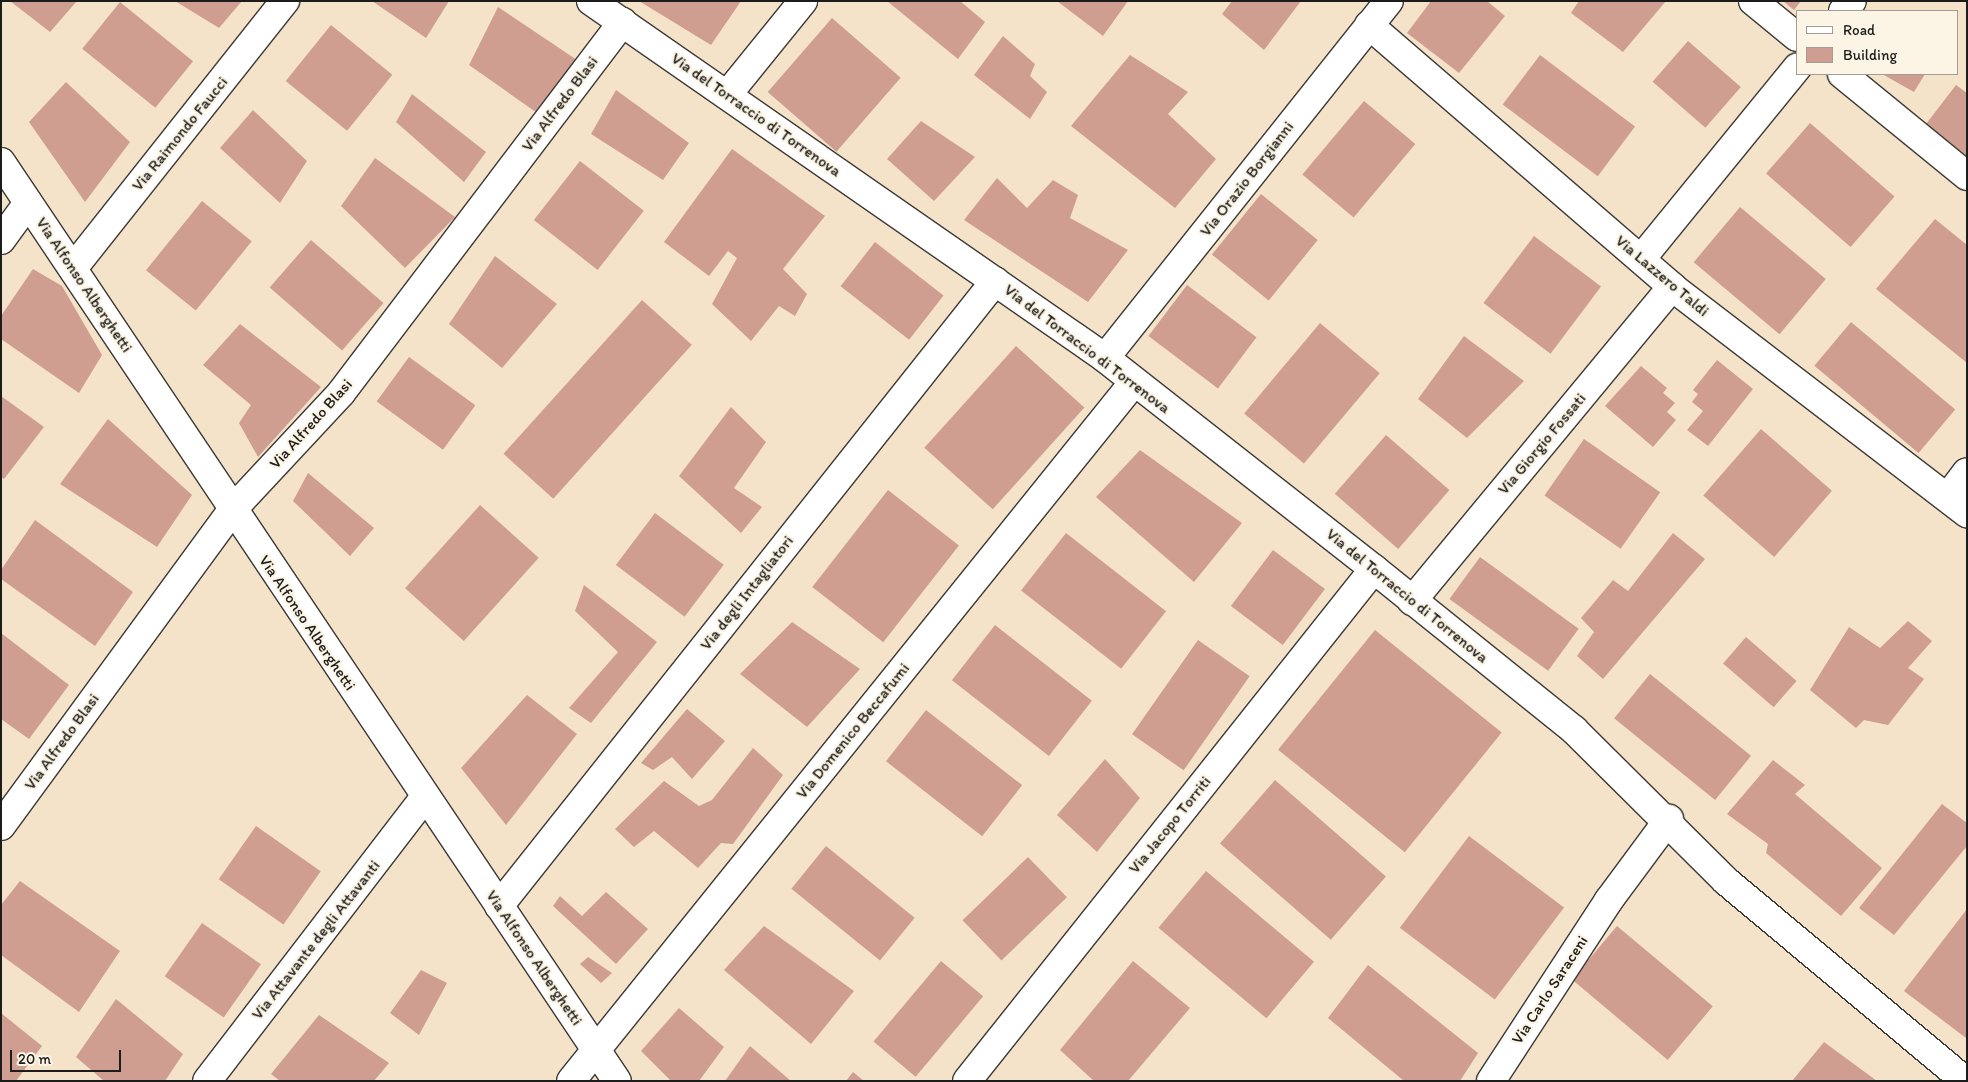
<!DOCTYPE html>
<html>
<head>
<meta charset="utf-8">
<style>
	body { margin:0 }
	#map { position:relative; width:1968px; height:1082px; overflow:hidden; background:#f5e3c9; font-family:Itim,sans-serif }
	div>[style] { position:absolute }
	.building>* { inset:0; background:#cf9e90; transform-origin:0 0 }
	.roads { filter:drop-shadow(1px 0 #3d3a36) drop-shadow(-1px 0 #3d3a36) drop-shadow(0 1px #3d3a36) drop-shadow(0 -1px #3d3a36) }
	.minor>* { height:28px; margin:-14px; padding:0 14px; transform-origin:14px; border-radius:14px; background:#fff }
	span { translate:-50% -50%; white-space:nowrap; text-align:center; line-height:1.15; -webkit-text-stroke:4.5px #fcf5e5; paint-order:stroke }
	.street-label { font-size:16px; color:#1c1c1c }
	.frame { position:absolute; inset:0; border:2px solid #1c1c1c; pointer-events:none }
	.legend { position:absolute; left:1796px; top:10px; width:162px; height:65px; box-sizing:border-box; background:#fcf5e5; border:1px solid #a29e95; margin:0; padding:6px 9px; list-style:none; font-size:15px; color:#1c1c1c }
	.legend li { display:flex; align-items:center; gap:10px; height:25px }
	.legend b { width:25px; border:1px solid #a29e95 }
	.scale { position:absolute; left:10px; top:1050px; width:111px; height:22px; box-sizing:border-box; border:2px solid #1c1c1c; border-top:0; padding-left:6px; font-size:15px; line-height:18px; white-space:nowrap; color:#1c1c1c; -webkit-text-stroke:4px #fcf5e5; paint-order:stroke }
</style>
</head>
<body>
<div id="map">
	<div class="building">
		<i style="clip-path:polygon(10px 1px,77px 1px,50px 32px)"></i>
		<i style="clip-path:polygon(175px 1px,242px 1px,219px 28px)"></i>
		<i style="clip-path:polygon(372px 1px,449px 1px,426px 38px)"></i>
		<i style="clip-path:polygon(639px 1px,741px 1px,711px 45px)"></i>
		<i style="clip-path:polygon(887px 1px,960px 1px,985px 22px,958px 59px)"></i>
		<i style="clip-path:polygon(1057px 1px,1128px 1px,1103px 36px)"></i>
		<i style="clip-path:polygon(1232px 1px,1301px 1px,1264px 50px,1222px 14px)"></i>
		<i style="clip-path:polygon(1431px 1px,1487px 1px,1505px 16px,1459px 73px,1407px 33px)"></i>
		<i style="clip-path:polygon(1579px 1px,1666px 1px,1623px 52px,1571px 13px)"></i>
		<i style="clip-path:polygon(1783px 1px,1801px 1px,1794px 10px)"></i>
		<i style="left:120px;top:2px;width:94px;height:60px;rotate:39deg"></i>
		<i style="clip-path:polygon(498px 7px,583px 64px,540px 115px,469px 65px)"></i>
		<i style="left:832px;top:18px;width:91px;height:98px;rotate:41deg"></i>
		<i style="left:331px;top:25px;width:79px;height:72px;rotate:39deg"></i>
		<i style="clip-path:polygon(1003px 36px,1035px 64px,1030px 76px,1047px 92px,1030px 119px,974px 75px)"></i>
		<i style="left:1688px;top:41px;width:70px;height:54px;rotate:41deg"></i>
		<i style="clip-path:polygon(1130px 55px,1188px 92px,1168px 114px,1216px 159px,1175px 208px,1071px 126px)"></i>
		<i style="left:1540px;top:55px;width:119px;height:62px;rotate:37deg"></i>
		<i style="clip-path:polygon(1882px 74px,1925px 74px,1914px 92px)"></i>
		<i style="clip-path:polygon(66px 82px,130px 142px,85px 202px,29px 122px)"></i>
		<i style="clip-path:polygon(1956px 85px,1967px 93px,1967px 156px,1926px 124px)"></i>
		<i style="clip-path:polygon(616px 90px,689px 143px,663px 180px,591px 134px)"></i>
		<i style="clip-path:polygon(412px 94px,486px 152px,464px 182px,396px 122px)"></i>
		<i style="left:1364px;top:101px;width:67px;height:96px;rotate:40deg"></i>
		<i style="clip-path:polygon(253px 110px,307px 161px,280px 203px,220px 148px)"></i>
		<i style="clip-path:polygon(921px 121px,975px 157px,934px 201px,887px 159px)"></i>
		<i style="left:1810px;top:123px;width:112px;height:67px;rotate:41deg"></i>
		<i style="clip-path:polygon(732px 149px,825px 216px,783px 269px,807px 294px,795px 316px,779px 306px,751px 341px,712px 304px,737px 258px,728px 251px,709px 276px,664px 242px)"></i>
		<i style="clip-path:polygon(375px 158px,455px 217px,405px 268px,341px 206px)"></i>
		<i style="left:580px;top:161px;width:81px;height:75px;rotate:38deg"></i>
		<i style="clip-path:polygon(997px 178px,1027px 208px,1053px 180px,1078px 195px,1070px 218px,1128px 250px,1088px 302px,964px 220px)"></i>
		<i style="left:1261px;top:194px;width:73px;height:78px;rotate:39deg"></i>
		<i style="left:202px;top:201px;width:64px;height:89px;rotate:39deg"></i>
		<i style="left:1740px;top:207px;width:112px;height:72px;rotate:40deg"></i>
		<i style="clip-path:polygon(1935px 219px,1967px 245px,1967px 363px,1876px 289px)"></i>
		<i style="left:1534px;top:236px;width:84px;height:84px;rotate:37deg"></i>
		<i style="left:311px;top:240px;width:96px;height:63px;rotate:41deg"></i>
		<i style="left:875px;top:242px;width:87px;height:56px;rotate:38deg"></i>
		<i style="clip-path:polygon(495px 256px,557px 304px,502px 368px,449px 324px)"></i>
		<i style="clip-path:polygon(33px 269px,62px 286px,102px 355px,79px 393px,1px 339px,1px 316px)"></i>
		<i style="left:1187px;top:285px;width:87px;height:64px;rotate:37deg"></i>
		<i style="left:642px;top:300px;width:67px;height:207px;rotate:42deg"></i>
		<i style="left:1851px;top:322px;width:136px;height:57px;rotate:40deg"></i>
		<i style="left:1320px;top:323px;width:78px;height:118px;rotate:40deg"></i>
		<i style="clip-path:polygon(240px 324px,321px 387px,258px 457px,239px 423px,251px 405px,203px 365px)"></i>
		<i style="clip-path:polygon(1464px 336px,1524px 381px,1467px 438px,1418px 399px)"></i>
		<i style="left:1016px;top:346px;width:92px;height:137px;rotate:42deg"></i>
		<i style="left:409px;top:357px;width:82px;height:55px;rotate:36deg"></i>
		<i style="clip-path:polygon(1717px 360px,1753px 389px,1708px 446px,1687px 430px,1703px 411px,1692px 402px,1698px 394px,1693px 390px)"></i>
		<i style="clip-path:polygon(1641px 366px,1667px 388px,1663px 393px,1675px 403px,1667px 412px,1676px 420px,1653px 447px,1605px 406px)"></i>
		<i style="clip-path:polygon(1px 396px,44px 427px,4px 479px,1px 477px)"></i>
		<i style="clip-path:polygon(731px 407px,766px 442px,734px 488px,762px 507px,741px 533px,679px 476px)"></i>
		<i style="clip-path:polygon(108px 419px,192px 495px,157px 547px,60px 484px)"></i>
		<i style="left:1761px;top:429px;width:94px;height:88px;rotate:41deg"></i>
		<i style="left:1386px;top:435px;width:84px;height:78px;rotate:41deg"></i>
		<i style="left:1584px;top:439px;width:93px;height:69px;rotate:35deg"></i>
		<i style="clip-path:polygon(1140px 450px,1242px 523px,1194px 582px,1096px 497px)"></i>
		<i style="clip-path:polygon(308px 473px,374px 528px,350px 556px,293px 501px)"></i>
		<i style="left:888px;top:490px;width:90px;height:123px;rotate:38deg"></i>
		<i style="left:480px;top:505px;width:79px;height:112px;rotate:42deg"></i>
		<i style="left:655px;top:513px;width:86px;height:65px;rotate:37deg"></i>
		<i style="clip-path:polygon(35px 520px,133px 592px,95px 646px,1px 579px,1px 570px)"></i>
		<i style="left:1066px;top:533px;width:127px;height:73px;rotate:38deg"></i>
		<i style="clip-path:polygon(1673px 533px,1705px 559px,1603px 679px,1577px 656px,1594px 632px,1581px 618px,1613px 580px,1628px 591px)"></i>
		<i style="left:1273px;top:550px;width:65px;height:70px;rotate:37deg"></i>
		<i style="left:1480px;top:557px;width:122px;height:52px;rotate:36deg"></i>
		<i style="clip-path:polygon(584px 585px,657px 642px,591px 723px,569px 708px,618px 652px,575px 611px)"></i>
		<i style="clip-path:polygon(1908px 621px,1932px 641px,1908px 668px,1924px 679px,1888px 725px,1864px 720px,1856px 728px,1810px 690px,1849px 627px,1880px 648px)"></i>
		<i style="clip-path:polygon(792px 622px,860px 669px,807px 727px,740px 674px)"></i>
		<i style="left:995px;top:625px;width:123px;height:70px;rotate:38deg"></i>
		<i style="left:1375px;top:630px;width:163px;height:154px;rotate:39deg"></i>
		<i style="clip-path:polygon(1px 633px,69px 685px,29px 739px,1px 719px)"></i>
		<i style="left:1746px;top:637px;width:67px;height:35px;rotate:41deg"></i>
		<i style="left:1198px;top:640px;width:63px;height:115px;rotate:35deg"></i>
		<i style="left:1650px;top:674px;width:130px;height:57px;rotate:39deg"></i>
		<i style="clip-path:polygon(527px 695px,577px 734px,506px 825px,461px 768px)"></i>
		<i style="clip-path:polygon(687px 709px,725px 741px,692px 779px,672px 757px,653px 770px,641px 763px)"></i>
		<i style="left:926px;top:710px;width:122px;height:65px;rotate:38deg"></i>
		<i style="clip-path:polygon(753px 748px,783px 775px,733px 844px,721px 843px,698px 868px,654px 831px,634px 847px,615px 829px,664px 781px,699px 806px,712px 800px)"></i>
		<i style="clip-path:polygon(1105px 759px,1140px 798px,1097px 852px,1057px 815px)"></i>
		<i style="clip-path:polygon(1773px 760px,1805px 785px,1795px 794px,1882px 868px,1841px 916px,1766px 853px,1768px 844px,1727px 814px)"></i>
		<i style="left:1275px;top:780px;width:147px;height:84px;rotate:41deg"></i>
		<i style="clip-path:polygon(1942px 804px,1967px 823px,1967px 846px,1894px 935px,1859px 908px)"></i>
		<i style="left:256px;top:826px;width:79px;height:65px;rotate:35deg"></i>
		<i style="left:1469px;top:836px;width:119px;height:115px;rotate:37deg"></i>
		<i style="left:826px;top:846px;width:114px;height:55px;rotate:39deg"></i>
		<i style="left:1028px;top:857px;width:56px;height:91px;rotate:46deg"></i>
		<i style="left:1206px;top:871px;width:141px;height:74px;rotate:40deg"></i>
		<i style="clip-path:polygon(20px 881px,120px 951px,79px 1012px,1px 955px,1px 905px)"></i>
		<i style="clip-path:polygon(606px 892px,648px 929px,616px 964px,553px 906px,560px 896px,582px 916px)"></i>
		<i style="clip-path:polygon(1967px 909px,1967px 1037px,1966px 1038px,1904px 991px)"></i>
		<i style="left:202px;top:923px;width:72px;height:65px;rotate:35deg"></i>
		<i style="clip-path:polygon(764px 926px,854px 991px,811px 1044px,724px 970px)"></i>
		<i style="left:1617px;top:926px;width:125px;height:70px;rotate:40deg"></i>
		<i style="clip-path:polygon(588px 957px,612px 973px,601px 983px,580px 964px)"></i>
		<i style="left:941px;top:961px;width:55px;height:105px;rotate:40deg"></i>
		<i style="clip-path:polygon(1133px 961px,1190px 1008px,1128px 1081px,1094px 1081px,1060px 1050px)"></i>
		<i style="clip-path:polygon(1368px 965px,1478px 1053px,1460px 1081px,1404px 1081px,1328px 1018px)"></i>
		<i style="clip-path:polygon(421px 970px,447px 983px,419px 1035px,390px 1013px)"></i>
		<i style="clip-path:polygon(116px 999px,183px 1054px,165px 1081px,104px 1081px,76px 1057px)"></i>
		<i style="clip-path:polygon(679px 1008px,724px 1047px,699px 1081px,671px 1081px,641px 1051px)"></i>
		<i style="clip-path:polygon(1px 1013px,42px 1046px,16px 1081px,1px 1081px)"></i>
		<i style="clip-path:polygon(319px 1015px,389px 1063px,374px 1081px,280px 1081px,271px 1074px)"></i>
		<i style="clip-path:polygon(1824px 1042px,1877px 1081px,1792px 1081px)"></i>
		<i style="clip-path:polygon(750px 1046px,791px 1081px,725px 1081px)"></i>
		<i style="clip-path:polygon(853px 1072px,864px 1081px,846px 1081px)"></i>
	</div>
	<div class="roads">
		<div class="minor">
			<i style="left:591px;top:1px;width:626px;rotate:34.78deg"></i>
			<i style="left:1105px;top:358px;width:342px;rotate:38.1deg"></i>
			<i style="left:1374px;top:569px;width:257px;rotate:38.8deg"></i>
			<i style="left:1574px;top:730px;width:214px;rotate:44.8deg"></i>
			<i style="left:1726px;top:881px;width:312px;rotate:39.9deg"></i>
			<i style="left:1753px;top:1px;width:57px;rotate:39.3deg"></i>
			<i style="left:1843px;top:11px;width:13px;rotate:-48deg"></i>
			<i style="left:1369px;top:25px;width:401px;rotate:40.8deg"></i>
			<i style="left:1672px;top:287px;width:372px;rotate:37.5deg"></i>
			<i style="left:1842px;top:74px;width:161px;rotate:39.2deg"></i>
			<i style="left:727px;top:95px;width:121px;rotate:-51deg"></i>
			<i style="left:1px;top:162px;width:1106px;rotate:56.17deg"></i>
			<i style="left:1px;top:240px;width:46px;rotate:-53.9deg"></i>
			<i style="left:1641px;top:259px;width:247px;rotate:-50.8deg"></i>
			<i style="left:74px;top:267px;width:340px;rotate:-51.6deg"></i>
			<i style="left:1105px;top:358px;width:456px;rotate:-51.5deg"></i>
			<i style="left:1948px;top:497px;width:31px;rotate:-53deg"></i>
			<i style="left:1412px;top:601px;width:408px;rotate:-50.4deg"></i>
			<i style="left:1px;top:826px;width:391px;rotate:-53.8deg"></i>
			<i style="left:232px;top:510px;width:160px;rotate:-47deg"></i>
			<i style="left:341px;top:393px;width:466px;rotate:-52.8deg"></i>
			<i style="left:499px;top:906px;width:798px;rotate:-51.56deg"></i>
			<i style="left:207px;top:1081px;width:357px;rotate:-52.5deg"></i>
			<i style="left:571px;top:1081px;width:898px;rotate:-51.15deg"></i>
			<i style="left:967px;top:1081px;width:654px;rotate:-51.52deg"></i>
			<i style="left:1491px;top:1081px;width:216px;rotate:-56.9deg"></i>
			<i style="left:1609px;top:900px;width:101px;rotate:-53.5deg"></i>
		</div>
	</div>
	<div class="street-label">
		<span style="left:560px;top:104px;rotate:-53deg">Via Alfredo Blasi</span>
		<span style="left:756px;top:115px;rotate:35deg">Via del Torraccio di Torrenova</span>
		<span style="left:180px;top:134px;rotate:-51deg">Via Raimondo Faucci</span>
		<span style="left:1247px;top:179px;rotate:-52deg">Via Orazio Borgianni</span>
		<span style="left:1662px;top:276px;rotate:40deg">Via Lazzero Taldi</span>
		<span style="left:84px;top:285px;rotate:56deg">Via Alfonso Alberghetti</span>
		<span style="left:1087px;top:349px;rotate:37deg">Via del Torraccio di Torrenova</span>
		<span style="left:311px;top:424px;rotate:-48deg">Via Alfredo Blasi</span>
		<span style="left:1542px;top:444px;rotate:-50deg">Via Giorgio Fossati</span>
		<span style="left:747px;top:593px;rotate:-52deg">Via degli Intagliatori</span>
		<span style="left:1407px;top:596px;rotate:39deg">Via del Torraccio di Torrenova</span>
		<span style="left:307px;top:623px;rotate:56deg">Via Alfonso Alberghetti</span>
		<span style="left:853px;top:731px;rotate:-51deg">Via Domenico Beccafumi</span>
		<span style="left:62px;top:742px;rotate:-54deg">Via Alfredo Blasi</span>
		<span style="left:1170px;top:825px;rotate:-51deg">Via Jacopo Torriti</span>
		<span style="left:316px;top:940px;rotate:-52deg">Via Attavante degli Attavanti</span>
		<span style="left:534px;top:958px;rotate:56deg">Via Alfonso Alberghetti</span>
		<span style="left:1550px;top:990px;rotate:-57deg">Via Carlo Saraceni</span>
	</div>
	<div class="frame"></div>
	<ul class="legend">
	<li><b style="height:6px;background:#fff"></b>Road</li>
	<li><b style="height:14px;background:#cf9e90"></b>Building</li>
	</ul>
	<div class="scale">20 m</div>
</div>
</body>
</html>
